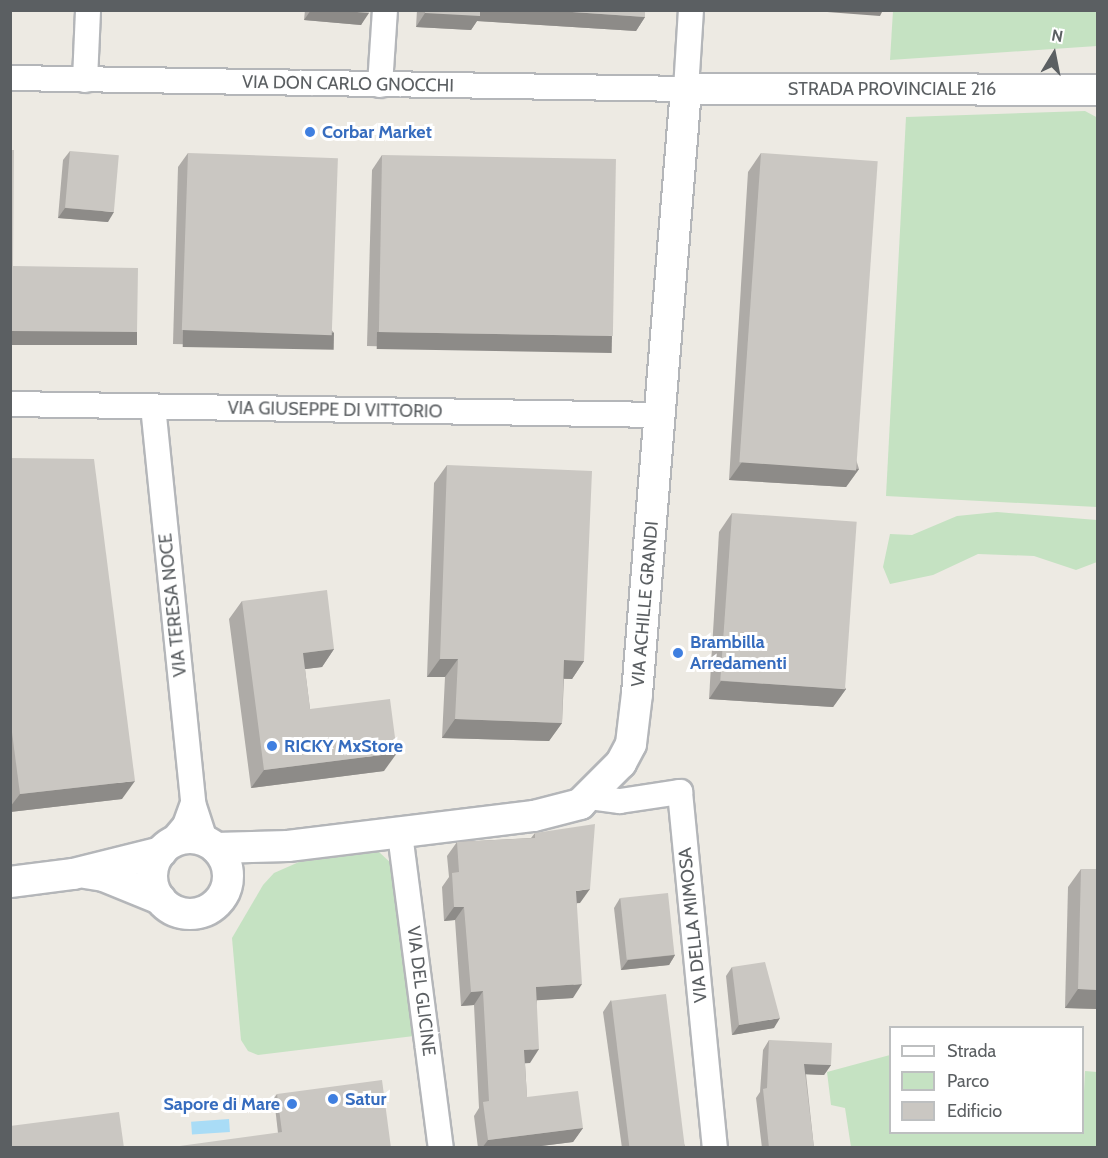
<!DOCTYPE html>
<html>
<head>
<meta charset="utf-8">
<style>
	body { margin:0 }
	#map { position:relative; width:1108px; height:1158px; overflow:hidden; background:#edeae3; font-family:Cabin,sans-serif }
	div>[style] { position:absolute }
	.green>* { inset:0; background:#c5e2c2 }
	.water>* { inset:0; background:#a9dcf6; transform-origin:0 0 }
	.roads { filter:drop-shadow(2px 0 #b4b6b9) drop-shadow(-2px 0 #b4b6b9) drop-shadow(0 2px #b4b6b9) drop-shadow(0 -2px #b4b6b9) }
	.minor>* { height:24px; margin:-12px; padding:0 12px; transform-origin:12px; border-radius:12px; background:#fff }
	.tertiary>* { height:30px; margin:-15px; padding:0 15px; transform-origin:15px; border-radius:15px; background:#fff }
	.tertiary>.ring { margin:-15px; padding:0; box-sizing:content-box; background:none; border:30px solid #fff; border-radius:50% }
	.wall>* { inset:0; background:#aeaba7 }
	.shaded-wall>* { inset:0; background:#8d8b88; transform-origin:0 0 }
	.building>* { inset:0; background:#cac7c2; transform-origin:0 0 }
	.dots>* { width:16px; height:16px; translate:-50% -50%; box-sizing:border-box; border:3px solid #fff; border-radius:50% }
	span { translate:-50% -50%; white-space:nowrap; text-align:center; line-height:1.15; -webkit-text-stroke:6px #fff; paint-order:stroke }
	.street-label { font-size:18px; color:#5b5f62 }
	.shop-label { font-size:18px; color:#366cbe; font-weight:700 }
	.left { translate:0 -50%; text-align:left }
	.right { translate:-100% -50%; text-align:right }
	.frame { position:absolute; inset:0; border:12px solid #5b5f62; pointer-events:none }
	.legend { position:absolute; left:889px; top:1026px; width:195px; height:108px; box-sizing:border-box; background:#fff; border:2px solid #bdbfc0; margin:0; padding:8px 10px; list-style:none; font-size:18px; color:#5b5f62 }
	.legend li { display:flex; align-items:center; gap:12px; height:30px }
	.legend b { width:30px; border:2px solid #bdbfc0 }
	.north { position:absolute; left:1024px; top:24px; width:60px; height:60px; -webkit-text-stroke:4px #fff; paint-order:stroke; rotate:10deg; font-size:16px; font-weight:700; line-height:24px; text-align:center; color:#5b5f62 }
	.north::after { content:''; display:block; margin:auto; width:21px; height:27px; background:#5b5f62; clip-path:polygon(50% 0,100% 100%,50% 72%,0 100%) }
</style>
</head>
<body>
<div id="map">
	<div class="green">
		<i style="clip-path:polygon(893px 11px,1097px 11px,1097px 46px,890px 60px)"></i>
		<i style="clip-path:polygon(1085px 111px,1098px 118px,1097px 507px,886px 496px,906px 117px)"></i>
		<i style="clip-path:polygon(997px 512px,1097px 520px,1097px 562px,1076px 570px,1034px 556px,978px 554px,933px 575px,890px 584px,883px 567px,890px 534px,912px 535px,957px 516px)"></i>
		<i style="clip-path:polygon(379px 852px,393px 865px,414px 1036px,258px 1055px,248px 1051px,241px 1040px,232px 938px,263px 885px,274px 873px,299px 862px)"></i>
		<i style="clip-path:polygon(890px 1055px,890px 1132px,1082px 1132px,1085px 1071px,1097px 1072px,1097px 1147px,851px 1147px,845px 1108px,831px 1105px,827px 1072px)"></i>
	</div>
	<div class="water">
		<i style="left:229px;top:1119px;width:13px;height:38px;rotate:86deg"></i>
	</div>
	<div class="roads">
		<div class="minor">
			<i style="left:10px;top:78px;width:676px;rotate:0.93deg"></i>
			<i style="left:686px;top:89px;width:79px;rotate:-86.4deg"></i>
			<i style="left:85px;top:80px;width:70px;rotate:-87.5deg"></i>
			<i style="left:380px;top:85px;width:75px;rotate:-86.2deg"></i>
			<i style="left:10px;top:404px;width:650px;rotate:0.97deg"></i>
			<i style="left:153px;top:406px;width:399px;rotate:84.2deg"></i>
			<i style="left:193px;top:803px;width:40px;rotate:72deg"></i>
			<i style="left:590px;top:797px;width:30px;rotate:8deg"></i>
			<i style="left:620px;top:801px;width:61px;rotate:-8.5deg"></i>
			<i style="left:680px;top:792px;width:358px;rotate:84.4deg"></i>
			<i style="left:400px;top:834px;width:317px;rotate:82.6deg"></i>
			<i style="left:170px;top:843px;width:23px;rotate:-50deg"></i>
			<i style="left:185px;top:825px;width:23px;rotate:-70deg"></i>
		</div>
		<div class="tertiary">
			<i class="ring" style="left:152px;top:838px;width:46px;height:46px"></i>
			<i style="left:216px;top:848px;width:72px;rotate:-1.6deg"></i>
			<i style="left:288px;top:846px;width:248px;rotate:-7deg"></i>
			<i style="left:534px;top:816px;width:48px;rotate:-14.6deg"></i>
			<i style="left:580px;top:804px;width:58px;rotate:-45deg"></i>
			<i style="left:621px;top:763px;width:21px;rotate:-62deg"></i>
			<i style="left:631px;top:744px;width:50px;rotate:-83.2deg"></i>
			<i style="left:637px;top:694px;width:607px;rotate:-85.37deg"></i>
			<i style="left:686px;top:89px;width:412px;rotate:0.1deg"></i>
			<i style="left:85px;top:873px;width:19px;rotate:9deg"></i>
			<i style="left:104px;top:876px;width:61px;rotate:22.3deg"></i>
			<i style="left:10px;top:882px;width:64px;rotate:-7.2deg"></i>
			<i style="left:73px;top:874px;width:91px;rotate:-14deg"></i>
		</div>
	</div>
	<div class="wall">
		<i style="clip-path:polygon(305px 10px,369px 10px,361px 25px,304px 20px)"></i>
		<i style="clip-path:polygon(417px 10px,645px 10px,645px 17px,636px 31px,477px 21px,471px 30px,416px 27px)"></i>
		<i style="clip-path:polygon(70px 151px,108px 222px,58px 218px,63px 160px)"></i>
		<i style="clip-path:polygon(188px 153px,334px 333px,324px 347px,173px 344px,178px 167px)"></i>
		<i style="clip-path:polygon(761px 153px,859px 469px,846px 487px,729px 480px,748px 172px)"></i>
		<i style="clip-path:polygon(382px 155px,612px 338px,603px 352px,367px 346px,372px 170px)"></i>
		<i style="clip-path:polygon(10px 458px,122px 799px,10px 812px)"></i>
		<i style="clip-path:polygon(447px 465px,584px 661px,572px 679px,564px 679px,562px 723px,549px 741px,442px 738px,445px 677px,427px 677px,434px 483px)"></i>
		<i style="clip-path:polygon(732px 513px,846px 689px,833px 707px,709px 699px,719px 532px)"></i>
		<i style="clip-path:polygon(242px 601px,334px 649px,322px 667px,305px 669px,310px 709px,384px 771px,251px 788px,229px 619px)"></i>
		<i style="clip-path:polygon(535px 833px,580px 903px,577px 903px,573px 998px,537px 1000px,530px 1063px,525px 1063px,527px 1097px,583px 1128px,573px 1142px,525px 1148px,478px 1148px,474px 1116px,479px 1108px,474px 1005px,461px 1006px,455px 920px,444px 921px,442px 887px,449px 877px,447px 856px,457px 842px,531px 838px)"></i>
		<i style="clip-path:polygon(1081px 869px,1098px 1009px,1065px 1008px,1068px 887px)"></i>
		<i style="clip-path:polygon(620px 898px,675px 955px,669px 965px,621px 970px,614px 908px)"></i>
		<i style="clip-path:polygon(732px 967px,774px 1028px,732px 1035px,726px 976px)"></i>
		<i style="clip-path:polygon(611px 1000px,686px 1148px,622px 1148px,603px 1012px)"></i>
		<i style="clip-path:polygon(769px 1040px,831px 1065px,824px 1075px,806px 1074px,814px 1148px,762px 1148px,756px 1098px,760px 1092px,763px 1050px)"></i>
		<i style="clip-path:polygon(277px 1094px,391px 1148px,278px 1133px,274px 1098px)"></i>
	</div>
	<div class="shaded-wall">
		<i style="clip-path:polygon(311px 10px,333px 10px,369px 13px,361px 25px,304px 20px)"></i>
		<i style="clip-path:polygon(478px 10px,543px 10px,645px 17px,636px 31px,477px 21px,471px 30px,416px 27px,425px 13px)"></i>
		<i style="clip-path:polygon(799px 10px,883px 10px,880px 16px)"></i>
		<i style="clip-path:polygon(65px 208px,114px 212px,108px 222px,58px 218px)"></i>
		<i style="left:183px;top:330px;width:151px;height:17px;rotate:1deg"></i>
		<i style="left:10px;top:331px;width:127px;height:14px"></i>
		<i style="left:377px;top:332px;width:235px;height:17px;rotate:1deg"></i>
		<i style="clip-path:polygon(742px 462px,859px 469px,846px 487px,729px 480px)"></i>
		<i style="clip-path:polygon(334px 649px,322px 667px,290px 671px,303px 653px)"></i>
		<i style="clip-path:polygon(440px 659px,458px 659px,445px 677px,427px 677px)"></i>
		<i style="clip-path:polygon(564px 660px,584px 661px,572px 679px,552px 678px)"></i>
		<i style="clip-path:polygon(721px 681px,846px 689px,833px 707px,709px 699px)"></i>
		<i style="clip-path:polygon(455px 719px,562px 723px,549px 741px,442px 738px)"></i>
		<i style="clip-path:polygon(397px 753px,384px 771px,251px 788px,264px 770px)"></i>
		<i style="clip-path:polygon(135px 781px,122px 799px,10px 812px,10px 807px,20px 794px)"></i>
		<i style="clip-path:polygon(590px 889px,580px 903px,566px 904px,576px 891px)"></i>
		<i style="clip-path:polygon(454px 907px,464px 907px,455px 920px,444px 921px)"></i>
		<i style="clip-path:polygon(675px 955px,669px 965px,621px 970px,628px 960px)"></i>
		<i style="clip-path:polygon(582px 984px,573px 998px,526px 1001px,536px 987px)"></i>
		<i style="clip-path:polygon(1078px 989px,1098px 990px,1098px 1009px,1065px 1008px)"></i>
		<i style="clip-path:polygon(483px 991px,474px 1005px,461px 1006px,471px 992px)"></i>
		<i style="clip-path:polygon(780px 1018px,774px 1028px,732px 1035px,739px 1025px)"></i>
		<i style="clip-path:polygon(539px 1049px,530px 1063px,514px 1064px,524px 1050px)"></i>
		<i style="clip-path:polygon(804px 1064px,831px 1065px,824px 1075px,798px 1074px)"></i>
		<i style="clip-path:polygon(583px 1128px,573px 1142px,525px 1148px,482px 1148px,488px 1140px)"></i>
	</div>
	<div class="building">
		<i style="clip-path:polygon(333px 10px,369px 10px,369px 13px)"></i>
		<i style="clip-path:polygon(425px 10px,480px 10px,480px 16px,425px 13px)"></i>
		<i style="clip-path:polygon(543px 10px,645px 10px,645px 17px)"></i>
		<i style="clip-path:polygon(10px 150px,14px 150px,13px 266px,138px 268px,137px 332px,10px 331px)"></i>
		<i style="left:70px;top:151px;width:49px;height:57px;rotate:5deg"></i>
		<i style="left:188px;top:153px;width:150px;height:177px;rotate:2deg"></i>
		<i style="left:761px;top:153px;width:117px;height:310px;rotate:4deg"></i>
		<i style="left:382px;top:155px;width:234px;height:177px;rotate:1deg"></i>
		<i style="clip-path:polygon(10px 458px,94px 459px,135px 781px,20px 794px,10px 717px)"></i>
		<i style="clip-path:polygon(447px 465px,592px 471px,584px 661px,564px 660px,562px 723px,455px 719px,458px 659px,440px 659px)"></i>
		<i style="left:732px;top:513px;width:125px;height:168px;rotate:4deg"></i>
		<i style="clip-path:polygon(327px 590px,334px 649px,303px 653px,310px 709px,390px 699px,397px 753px,264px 770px,242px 601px)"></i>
		<i style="clip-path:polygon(595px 824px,590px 889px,576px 891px,582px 984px,536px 987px,539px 1049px,524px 1050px,527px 1097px,578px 1091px,583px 1128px,488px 1140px,483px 1102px,489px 1101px,483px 991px,471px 992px,464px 907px,454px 907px,452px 873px,459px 872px,457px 842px,535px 838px,535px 833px)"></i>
		<i style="clip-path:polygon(1081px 869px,1098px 869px,1098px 990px,1078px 989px)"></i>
		<i style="left:668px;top:893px;width:62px;height:48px;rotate:84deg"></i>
		<i style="clip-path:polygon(765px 962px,780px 1018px,739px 1025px,732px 967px)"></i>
		<i style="left:666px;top:994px;width:155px;height:55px;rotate:83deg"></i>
		<i style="clip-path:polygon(769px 1040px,832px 1043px,831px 1065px,804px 1064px,814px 1148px,769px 1148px,763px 1089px,767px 1088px)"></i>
		<i style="clip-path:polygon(382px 1080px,391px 1148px,165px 1148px,282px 1132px,277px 1094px)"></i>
		<i style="clip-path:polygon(119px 1112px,124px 1148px,10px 1148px,10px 1126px)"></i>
	</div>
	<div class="dots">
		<i style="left:310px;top:132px;background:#3f7fe0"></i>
		<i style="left:678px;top:653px;background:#3f7fe0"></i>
		<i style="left:272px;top:746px;background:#3f7fe0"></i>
		<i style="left:333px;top:1099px;background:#3f7fe0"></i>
		<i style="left:292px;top:1104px;background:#3f7fe0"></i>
	</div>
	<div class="street-label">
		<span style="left:348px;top:84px;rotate:1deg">VIA DON CARLO GNOCCHI</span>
		<span style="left:892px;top:89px">STRADA PROVINCIALE 216</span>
		<span style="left:335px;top:410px;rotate:1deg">VIA GIUSEPPE DI VITTORIO</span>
		<span style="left:645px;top:604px;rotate:-85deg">VIA ACHILLE GRANDI</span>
		<span style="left:173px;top:605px;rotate:-96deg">VIA TERESA NOCE</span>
		<span style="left:693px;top:925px;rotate:-96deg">VIA DELLA MIMOSA</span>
		<span style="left:421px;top:991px;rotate:83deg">VIA DEL GLICINE</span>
	</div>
	<div class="shop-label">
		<span class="left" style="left:322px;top:132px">Corbar Market</span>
		<span class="left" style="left:690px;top:653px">Brambilla<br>Arredamenti</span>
		<span class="left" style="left:284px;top:746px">RICKY MxStore</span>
		<span class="left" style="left:345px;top:1099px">Satur</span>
		<span class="right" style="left:280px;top:1104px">Sapore di Mare</span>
	</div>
	<div class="frame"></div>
	<ul class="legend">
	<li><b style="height:8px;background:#fff"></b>Strada</li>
	<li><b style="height:16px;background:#c5e2c2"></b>Parco</li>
	<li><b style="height:16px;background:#cac7c2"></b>Edificio</li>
	</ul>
	<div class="north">N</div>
</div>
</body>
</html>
